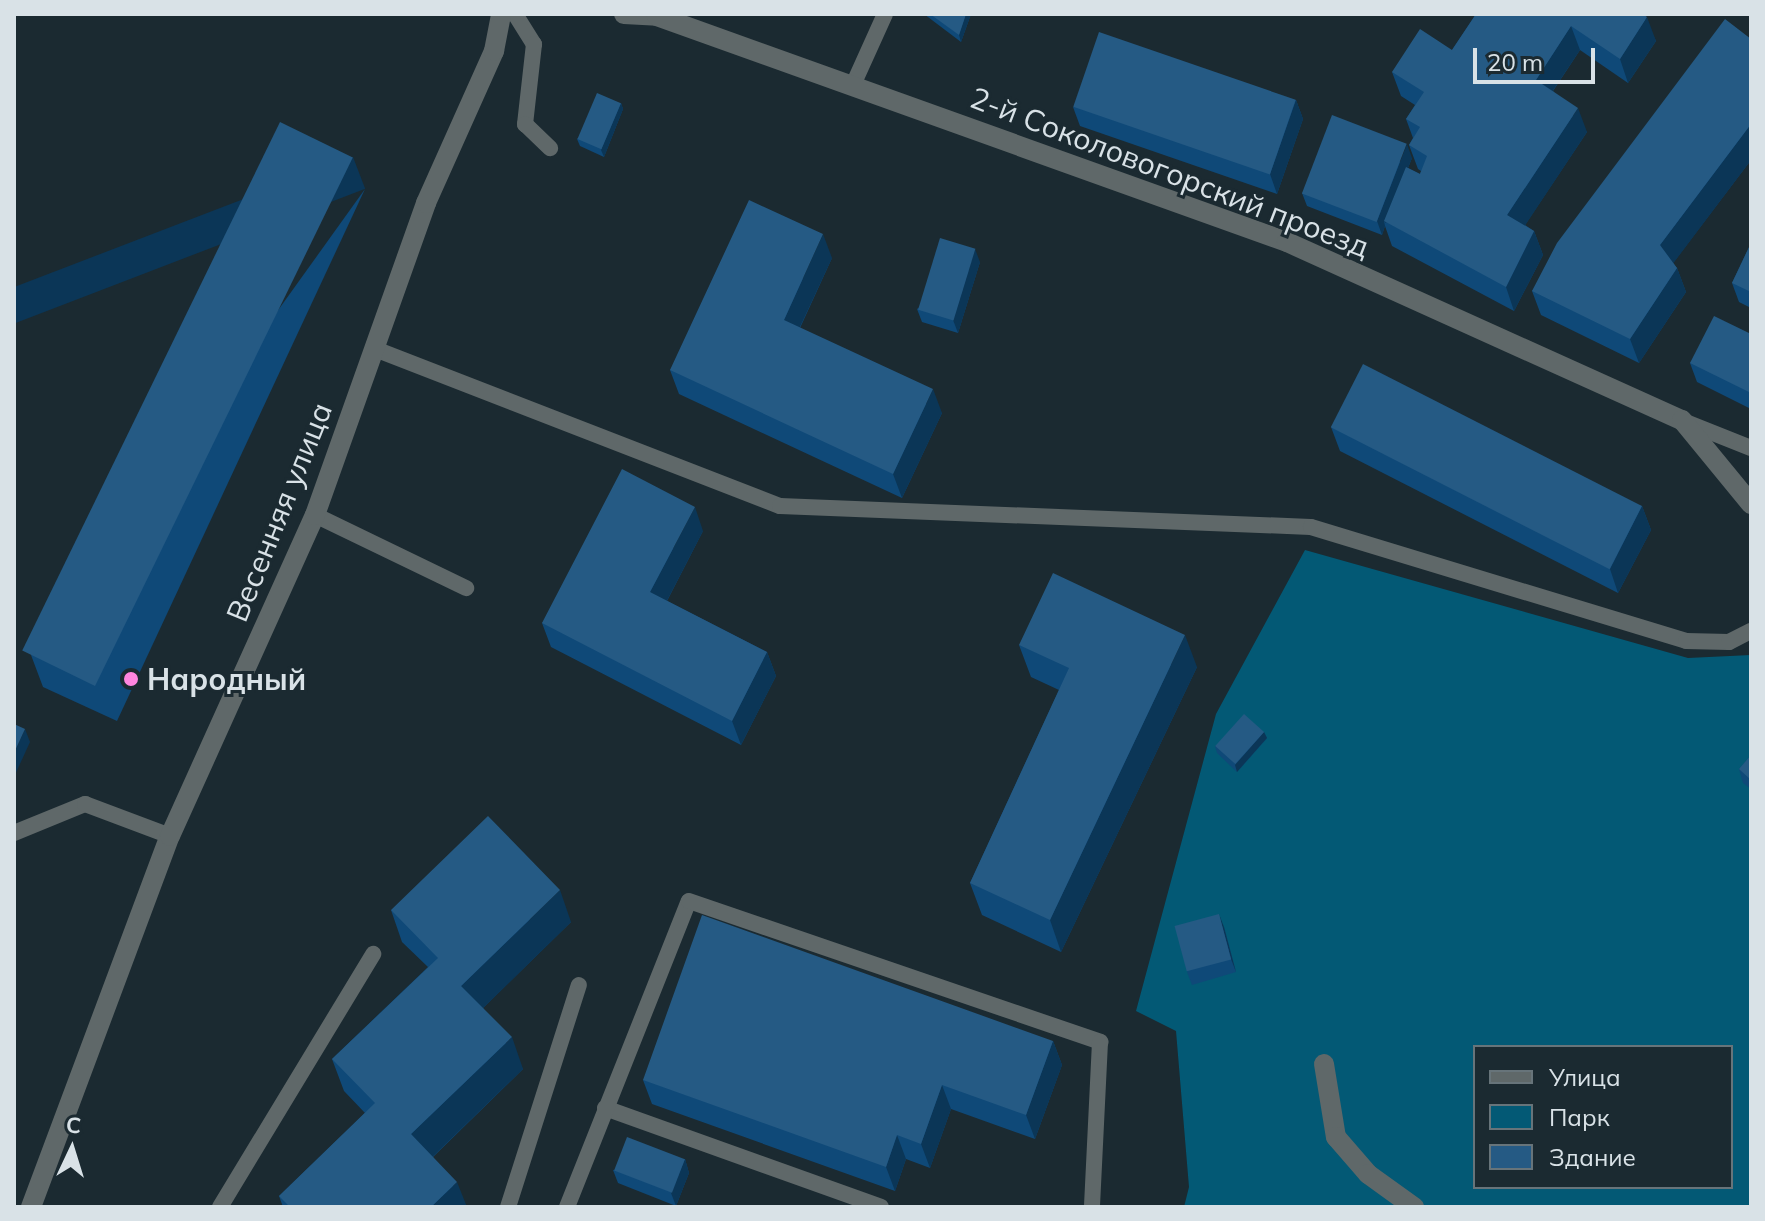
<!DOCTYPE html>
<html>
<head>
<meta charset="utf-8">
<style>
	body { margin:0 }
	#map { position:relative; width:1765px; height:1221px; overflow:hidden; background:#1b2a31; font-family:Mulish,sans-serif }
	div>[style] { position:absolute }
	.green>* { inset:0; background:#035975 }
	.service>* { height:16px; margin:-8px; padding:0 8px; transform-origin:8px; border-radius:8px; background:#5f6869 }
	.minor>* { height:20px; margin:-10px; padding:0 10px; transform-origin:10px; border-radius:10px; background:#5f6869 }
	.wall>* { inset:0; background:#0f4978 }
	.shaded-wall>* { inset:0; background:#0b3657; transform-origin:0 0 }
	.building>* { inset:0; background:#255a84; transform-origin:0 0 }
	.dots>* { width:22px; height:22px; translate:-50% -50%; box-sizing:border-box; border:4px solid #1b2a31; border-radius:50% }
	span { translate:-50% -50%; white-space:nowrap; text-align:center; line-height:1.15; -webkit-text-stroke:6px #1b2a31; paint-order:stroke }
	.street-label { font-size:30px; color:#d9e2e7 }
	.poi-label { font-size:30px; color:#d9e2e7; font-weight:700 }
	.left { translate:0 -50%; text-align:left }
	.frame { position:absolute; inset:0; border:16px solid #d9e2e7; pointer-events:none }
	.legend { position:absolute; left:1473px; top:1045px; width:260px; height:144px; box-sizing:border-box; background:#1b2a31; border:2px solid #67747a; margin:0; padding:10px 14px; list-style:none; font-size:24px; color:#d9e2e7 }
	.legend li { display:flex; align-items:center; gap:16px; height:40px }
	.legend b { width:40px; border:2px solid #67747a }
	.north { position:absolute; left:32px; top:1109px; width:80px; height:80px; -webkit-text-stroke:6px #1b2a31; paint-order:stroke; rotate:4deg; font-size:22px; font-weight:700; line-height:32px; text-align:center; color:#d9e2e7 }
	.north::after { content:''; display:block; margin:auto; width:28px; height:36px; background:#d9e2e7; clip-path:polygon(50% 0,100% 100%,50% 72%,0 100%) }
	.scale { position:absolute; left:1473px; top:48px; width:122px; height:36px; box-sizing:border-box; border:4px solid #d9e2e7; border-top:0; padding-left:10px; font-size:24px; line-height:28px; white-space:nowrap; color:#d9e2e7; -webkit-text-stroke:6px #1b2a31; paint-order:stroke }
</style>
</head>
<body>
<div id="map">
	<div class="green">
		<i style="clip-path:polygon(evenodd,1305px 550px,1688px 658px,1751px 655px,1751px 1207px,1184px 1207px,1189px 1187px,1176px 1031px,1136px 1011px,1216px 714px,1305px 550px,1475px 1047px,1731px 1047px,1731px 1187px,1475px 1187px,1475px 1047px)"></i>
	</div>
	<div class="service">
		<i style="left:515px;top:14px;width:36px;rotate:58deg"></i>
		<i style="left:534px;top:44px;width:81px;rotate:96.4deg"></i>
		<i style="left:525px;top:124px;width:35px;rotate:44deg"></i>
		<i style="left:853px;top:85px;width:78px;rotate:-65.7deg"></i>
		<i style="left:375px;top:349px;width:434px;rotate:21.2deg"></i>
		<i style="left:780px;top:506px;width:531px;rotate:2.26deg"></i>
		<i style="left:1311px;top:527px;width:392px;rotate:16.9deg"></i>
		<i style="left:1686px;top:641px;width:43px;rotate:1.3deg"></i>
		<i style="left:1729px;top:642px;width:25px;rotate:-27deg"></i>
		<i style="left:1683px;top:421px;width:73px;rotate:21.7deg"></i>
		<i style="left:315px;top:515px;width:168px;rotate:25.8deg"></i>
		<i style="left:14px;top:833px;width:77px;rotate:-22.2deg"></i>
		<i style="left:85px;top:804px;width:91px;rotate:20.6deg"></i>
		<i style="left:605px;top:1108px;width:293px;rotate:19.7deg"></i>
		<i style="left:220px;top:1207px;width:296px;rotate:-58.8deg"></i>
		<i style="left:508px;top:1207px;width:233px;rotate:-72.3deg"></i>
		<i style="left:567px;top:1207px;width:329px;rotate:-68.3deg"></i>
		<i style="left:689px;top:901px;width:435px;rotate:18.9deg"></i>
		<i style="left:1100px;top:1042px;width:165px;rotate:92.8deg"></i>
	</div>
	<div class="minor">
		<i style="left:624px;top:14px;width:33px;rotate:3deg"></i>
		<i style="left:657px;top:16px;width:669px;rotate:19.73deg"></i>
		<i style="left:1287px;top:242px;width:433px;rotate:24.3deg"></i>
		<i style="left:1682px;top:420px;width:109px;rotate:50.6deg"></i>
		<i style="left:1324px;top:1064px;width:74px;rotate:80.7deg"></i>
		<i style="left:1336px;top:1137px;width:49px;rotate:49.1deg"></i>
		<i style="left:1368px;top:1174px;width:57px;rotate:35.7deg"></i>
		<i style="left:31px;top:1207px;width:396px;rotate:-69.5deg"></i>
		<i style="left:170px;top:836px;width:352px;rotate:-65.7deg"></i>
		<i style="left:315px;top:515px;width:331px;rotate:-70.4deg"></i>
		<i style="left:426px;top:203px;width:167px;rotate:-65.9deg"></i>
		<i style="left:494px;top:51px;width:38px;rotate:-79deg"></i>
	</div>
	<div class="wall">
		<i style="clip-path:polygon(924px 14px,971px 14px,961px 42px)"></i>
		<i style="clip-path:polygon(1476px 14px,1643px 14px,1656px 41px,1628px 83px,1580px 50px,1553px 91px,1587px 132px,1525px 225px,1534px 231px,1543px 255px,1514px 311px,1392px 246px,1385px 226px,1382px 235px,1307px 206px,1302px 193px,1412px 158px,1408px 168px,1420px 174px,1421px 171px,1418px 169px,1409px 145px,1413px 138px,1406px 119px,1415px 105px,1401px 96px,1392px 72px,1452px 50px)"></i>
		<i style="clip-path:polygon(1751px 39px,1751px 160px,1673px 263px,1677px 268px,1686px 292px,1639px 363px,1541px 315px,1532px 291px)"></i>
		<i style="clip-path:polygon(1296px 100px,1303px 119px,1277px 194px,1080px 126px,1073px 107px)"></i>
		<i style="clip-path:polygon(621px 103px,623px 109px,604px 157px,580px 146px,577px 139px)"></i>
		<i style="clip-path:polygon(365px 189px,117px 721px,43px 687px,31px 655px)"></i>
		<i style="clip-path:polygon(1751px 243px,1751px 308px,1739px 302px,1732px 283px)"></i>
		<i style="clip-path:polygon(832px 258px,800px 328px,942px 413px,902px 498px,679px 394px,670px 370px)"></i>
		<i style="clip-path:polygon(980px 262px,958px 333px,922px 322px,917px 309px)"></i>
		<i style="clip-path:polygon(1751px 334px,1751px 409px,1697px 382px,1690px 363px)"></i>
		<i style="clip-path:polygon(1331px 427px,1642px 506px,1651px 530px,1618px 593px,1340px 451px)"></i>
		<i style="clip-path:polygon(703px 531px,667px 601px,767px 652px,776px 676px,741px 745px,551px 647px,542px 623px)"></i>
		<i style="clip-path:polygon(1019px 645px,1197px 667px,1061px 952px,982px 915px,970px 883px,1059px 690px,1031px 677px)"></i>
		<i style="clip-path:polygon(1264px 732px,1267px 738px,1237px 772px,1217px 753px,1215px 746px)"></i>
		<i style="clip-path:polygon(1751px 755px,1751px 789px,1743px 783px,1739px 769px)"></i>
		<i style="clip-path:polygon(391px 910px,571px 922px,483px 1008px,523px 1069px,433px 1157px,467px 1207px,283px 1207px,279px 1196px,365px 1113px,344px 1091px,332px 1059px,428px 967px,402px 942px)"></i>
		<i style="clip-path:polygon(1224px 927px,1236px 972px,1192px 985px,1187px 972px)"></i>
		<i style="clip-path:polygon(1053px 1041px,1062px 1065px,1035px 1139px,951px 1109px,930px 1168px,906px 1159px,895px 1191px,652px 1104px,643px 1080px)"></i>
		<i style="clip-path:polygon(685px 1159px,689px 1173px,676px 1206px,618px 1183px,613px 1170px)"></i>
	</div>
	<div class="shaded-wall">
		<i style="clip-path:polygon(966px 14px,971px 14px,961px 42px,959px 35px)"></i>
		<i style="clip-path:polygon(1647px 17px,1656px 41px,1628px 83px,1620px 59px)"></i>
		<i style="clip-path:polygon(1571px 26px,1580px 50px,1544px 104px,1536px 80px)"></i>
		<i style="clip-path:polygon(1296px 100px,1303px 119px,1277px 194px,1270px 174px)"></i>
		<i style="clip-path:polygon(621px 103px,623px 109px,604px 157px,601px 150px)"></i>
		<i style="clip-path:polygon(1578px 108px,1587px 132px,1516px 239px,1507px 215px)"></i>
		<i style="clip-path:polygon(1751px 124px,1751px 160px,1669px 269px,1660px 245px)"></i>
		<i style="clip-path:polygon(1407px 144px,1412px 158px,1386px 223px,1384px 221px,1385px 226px,1382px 235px,1377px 221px)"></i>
		<i style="left:353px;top:157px;width:34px;height:587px;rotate:69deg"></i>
		<i style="clip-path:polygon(1534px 231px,1543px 255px,1514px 311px,1506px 287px)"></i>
		<i style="clip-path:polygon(823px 234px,832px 258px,792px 344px,784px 320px)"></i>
		<i style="clip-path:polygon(975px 249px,980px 262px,958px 333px,953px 320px)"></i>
		<i style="clip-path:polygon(1677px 268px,1686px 292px,1639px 363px,1630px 339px)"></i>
		<i style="clip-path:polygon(933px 389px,942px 413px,902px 498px,893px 474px)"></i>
		<i style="clip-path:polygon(1642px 506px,1651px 530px,1618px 593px,1610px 569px)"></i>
		<i style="clip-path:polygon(695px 507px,703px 531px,659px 616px,650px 592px)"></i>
		<i style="clip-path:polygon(1185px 635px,1197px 667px,1061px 952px,1050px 920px)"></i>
		<i style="clip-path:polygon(767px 652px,776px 676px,741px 745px,732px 721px)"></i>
		<i style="clip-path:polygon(25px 729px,30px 742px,14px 777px,14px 753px)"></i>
		<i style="clip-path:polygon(1264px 732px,1267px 738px,1237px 772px,1235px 765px)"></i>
		<i style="clip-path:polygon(560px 890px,571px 922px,473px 1018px,461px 986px)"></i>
		<i style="clip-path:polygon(1219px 914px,1224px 927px,1236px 972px,1231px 959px)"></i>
		<i style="clip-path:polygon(512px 1037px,523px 1069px,423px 1166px,411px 1134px)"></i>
		<i style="clip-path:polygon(1053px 1041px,1062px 1065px,1035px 1139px,1026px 1115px)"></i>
		<i style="clip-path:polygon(942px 1085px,951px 1109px,930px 1168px,921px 1144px)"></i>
		<i style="clip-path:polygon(897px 1135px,906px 1159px,895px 1191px,886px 1167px)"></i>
		<i style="clip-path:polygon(685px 1159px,689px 1173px,676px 1206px,671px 1193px)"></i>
		<i style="clip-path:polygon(457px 1182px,467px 1207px,431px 1207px)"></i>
	</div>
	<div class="building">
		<i style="clip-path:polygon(930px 14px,966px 14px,959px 35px)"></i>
		<i style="clip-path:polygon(1476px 14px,1643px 14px,1647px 17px,1620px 59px,1571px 26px,1536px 80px,1578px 108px,1507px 215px,1534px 231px,1506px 287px,1384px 221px,1406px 167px,1420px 174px,1427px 156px,1409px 145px,1420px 127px,1406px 119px,1424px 92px,1392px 72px,1420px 29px,1452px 50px)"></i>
		<i style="clip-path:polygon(1725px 19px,1751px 39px,1751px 124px,1660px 245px,1677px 268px,1630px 339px,1532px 291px,1557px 243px)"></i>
		<i style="left:1099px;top:32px;width:208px;height:79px;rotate:19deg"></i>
		<i style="left:597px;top:93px;width:26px;height:50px;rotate:23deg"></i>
		<i style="left:1332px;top:115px;width:80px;height:84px;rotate:21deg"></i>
		<i style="left:280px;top:122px;width:81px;height:588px;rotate:26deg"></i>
		<i style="clip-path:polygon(749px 200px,823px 234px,784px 320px,933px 389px,893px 474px,670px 370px)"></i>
		<i style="left:940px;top:238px;width:37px;height:75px;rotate:17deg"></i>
		<i style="clip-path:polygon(1751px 243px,1751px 292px,1732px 283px)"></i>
		<i style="clip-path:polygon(1714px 316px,1751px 334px,1751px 393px,1690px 363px)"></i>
		<i style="left:1363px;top:364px;width:313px;height:71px;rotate:27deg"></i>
		<i style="clip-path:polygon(622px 469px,695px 507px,650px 592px,767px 652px,732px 721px,542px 623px)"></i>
		<i style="clip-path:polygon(1053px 573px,1185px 635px,1050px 920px,970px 883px,1069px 668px,1019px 645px)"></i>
		<i style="left:1244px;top:714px;width:27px;height:43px;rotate:42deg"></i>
		<i style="clip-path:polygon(14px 724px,25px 729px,14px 753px)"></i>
		<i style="clip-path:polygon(1751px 755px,1751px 780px,1739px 769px)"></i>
		<i style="clip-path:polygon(488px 816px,560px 890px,461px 986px,512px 1037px,411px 1134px,457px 1182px,431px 1207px,290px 1207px,279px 1196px,375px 1103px,332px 1059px,438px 958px,391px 910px)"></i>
		<i style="left:1219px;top:914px;width:47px;height:46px;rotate:75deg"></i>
		<i style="clip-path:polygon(702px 915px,1053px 1041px,1026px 1115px,942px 1085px,921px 1144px,897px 1135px,886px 1167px,643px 1080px)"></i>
		<i style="left:627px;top:1137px;width:62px;height:36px;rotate:21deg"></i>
	</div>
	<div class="dots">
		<i style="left:131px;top:679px;background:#ff85df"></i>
	</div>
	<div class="street-label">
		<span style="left:1170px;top:172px;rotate:21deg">2-й Соколовогорский проезд</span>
		<span style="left:279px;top:512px;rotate:-68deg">Весенняя улица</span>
	</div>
	<div class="poi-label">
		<span class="left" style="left:147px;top:679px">Народный</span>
	</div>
	<div class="frame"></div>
	<ul class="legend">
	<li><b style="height:10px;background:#5f6869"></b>Улица</li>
	<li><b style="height:22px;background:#035975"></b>Парк</li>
	<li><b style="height:22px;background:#255a84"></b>Здание</li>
	</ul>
	<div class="north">С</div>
	<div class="scale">20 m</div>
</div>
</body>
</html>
